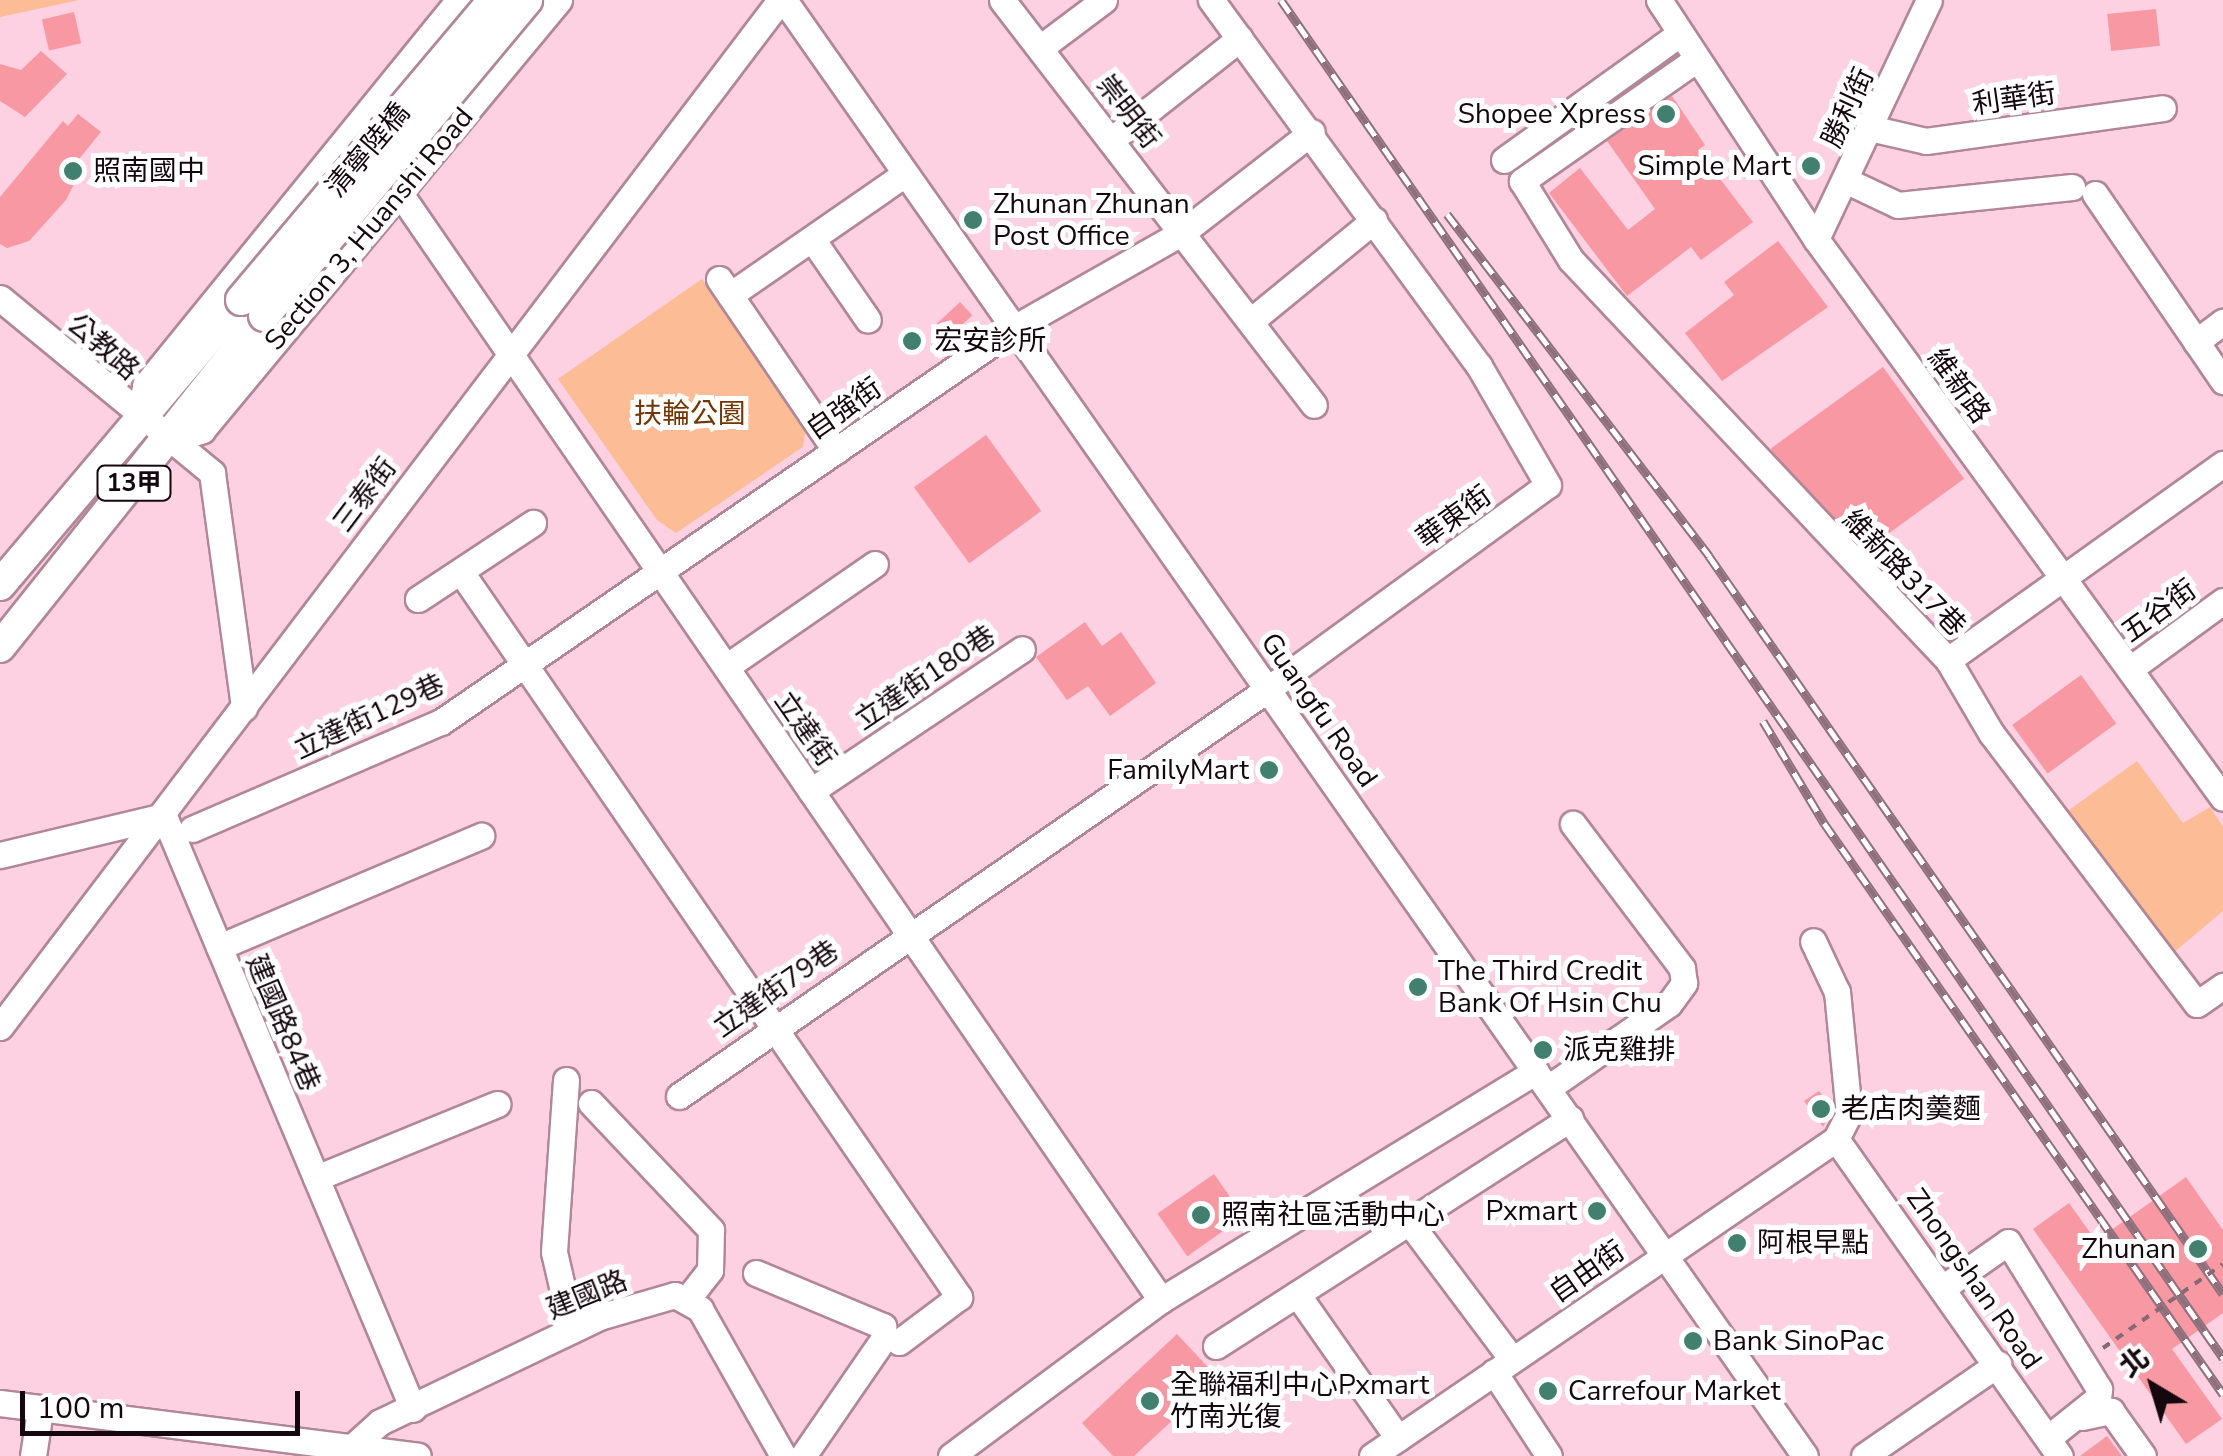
<!DOCTYPE html>
<html>
<head>
<meta charset="utf-8">
<style>
	body { margin:0 }
	#map { position:relative; width:2223px; height:1456px; overflow:hidden; background:#fdd0e2; font-family:"Nunito Sans","Noto Sans TC",sans-serif }
	div>[style] { position:absolute }
	.green>* { inset:0; background:#fcbc95 }
	.building>* { inset:0; background:#f898a3; transform-origin:0 0 }
	.roads { filter:drop-shadow(2px 0 #b18798) drop-shadow(-2px 0 #b18798) drop-shadow(0 2px #b18798) drop-shadow(0 -2px #b18798) }
	.minor>* { height:25px; margin:-12.5px; padding:0 12.5px; transform-origin:12.5px; border-radius:12.5px; background:#fff }
	.major>* { height:30px; margin:-15px; padding:0 15px; transform-origin:15px; border-radius:15px; background:#fff }
	.rail>* { height:9px; margin-top:-4.5px; transform-origin:0; background:repeating-linear-gradient(90deg,#fff 0 15px,#8e707c 0 30px); box-sizing:border-box; border-block:2px solid #8e707c }
	.path-bridge>* { height:4px; margin-top:-2px; transform-origin:0; background:repeating-linear-gradient(90deg,#866975 0 8px,transparent 0 16px) }
	.bridges { filter:drop-shadow(2px 0 #b18798) drop-shadow(-2px 0 #b18798) drop-shadow(0 2px #b18798) drop-shadow(0 -2px #b18798) }
	.major-bridge>* { height:30px; margin:-15px; padding:0 15px; transform-origin:15px; border-radius:15px; background:#fff }
	.dots>* { width:28px; height:28px; translate:-50% -50%; box-sizing:border-box; border:5px solid #fff; border-radius:50% }
	span { translate:-50% -50%; white-space:nowrap; text-align:center; line-height:1.15; -webkit-text-stroke:10px #fff; paint-order:stroke }
	.shield-label span { padding:2px 8px; background:#fff; border:2px solid; border-radius:8px; -webkit-text-stroke-width:0 }
	.shield-label { font-size:25px; color:#15070e; font-weight:700 }
	.street-label { font-size:28px; color:#15070e }
	.poi-label { font-size:28px; color:#15070e }
	.right { translate:-100% -50%; text-align:right }
	.left { translate:0 -50%; text-align:left }
	.park-label { font-size:28px; color:#733500 }
	.north { position:absolute; left:2103px; top:1336px; width:100px; height:100px; -webkit-text-stroke:8px #fff; paint-order:stroke; rotate:322deg; font-size:28px; font-weight:700; line-height:40px; text-align:center; color:#15070e }
	.north::after { content:''; display:block; margin:auto; width:35px; height:45px; background:#15070e; clip-path:polygon(50% 0,100% 100%,50% 72%,0 100%) }
	.scale { position:absolute; left:20px; top:1391px; width:280px; height:45px; box-sizing:border-box; border:5px solid #15070e; border-top:0; padding-left:12px; font-size:30px; line-height:35px; white-space:nowrap; color:#15070e; -webkit-text-stroke:8px #fff; paint-order:stroke }
</style>
</head>
<body>
<div id="map">
	<div class="green">
		<i style="clip-path:polygon(0 0,79px 0,0 17px)"></i>
		<i style="clip-path:polygon(702px 279px,806px 425px,803px 447px,676px 533px,657px 520px,558px 379px)"></i>
		<i style="clip-path:polygon(2137px 761px,2183px 823px,2210px 807px,2223px 827px,2223px 911px,2167px 958px,2061px 816px)"></i>
	</div>
	<div class="building">
		<i style="left:2156px;top:9px;width:37px;height:49px;rotate:84deg"></i>
		<i style="left:74px;top:12px;width:32px;height:33px;rotate:77deg"></i>
		<i style="clip-path:polygon(41px 51px,67px 74px,25px 117px,0 101px,0 64px,21px 70px)"></i>
		<i style="clip-path:polygon(1672px 96px,1705px 145px,1698px 150px,1753px 222px,1701px 260px,1691px 247px,1627px 296px,1549px 193px,1580px 168px,1628px 230px,1655px 209px,1607px 141px)"></i>
		<i style="clip-path:polygon(78px 114px,101px 132px,75px 164px,81px 170px,66px 200px,29px 241px,7px 248px,0 244px,0 197px,63px 121px,68px 126px)"></i>
		<i style="clip-path:polygon(1778px 241px,1828px 307px,1722px 381px,1685px 333px,1734px 295px,1724px 282px)"></i>
		<i style="left:960px;top:302px;width:18px;height:38px;rotate:47deg"></i>
		<i style="left:1883px;top:367px;width:138px;height:139px;rotate:54deg"></i>
		<i style="left:986px;top:435px;width:94px;height:89px;rotate:54deg"></i>
		<i style="clip-path:polygon(1085px 622px,1102px 646px,1121px 632px,1156px 683px,1110px 716px,1088px 686px,1067px 700px,1036px 657px)"></i>
		<i style="left:2081px;top:675px;width:60px;height:85px;rotate:54deg"></i>
		<i style="clip-path:polygon(1819px 1091px,1832px 1109px,1823px 1127px,1804px 1101px)"></i>
		<i style="left:1214px;top:1174px;width:52px;height:69px;rotate:55deg"></i>
		<i style="clip-path:polygon(2186px 1177px,2223px 1230px,2223px 1313px,2172px 1349px,2222px 1419px,2186px 1444px,2033px 1229px,2069px 1203px,2096px 1241px)"></i>
		<i style="clip-path:polygon(1177px 1334px,1218px 1378px,1134px 1456px,1113px 1456px,1082px 1423px)"></i>
		<i style="clip-path:polygon(2107px 1436px,2122px 1456px,2080px 1456px)"></i>
	</div>
	<div class="roads">
		<div class="minor">
			<i style="left:784px;top:0;width:1778px;rotate:54.96deg"></i>
			<i style="left:1002px;top:0;width:511px;rotate:52.39deg"></i>
			<i style="left:1659px;top:0;width:286px;rotate:56.7deg"></i>
			<i style="left:1816px;top:239px;width:691px;rotate:53.94deg"></i>
			<i style="left:1040px;top:48px;width:80px;rotate:-36.9deg"></i>
			<i style="left:1694px;top:61px;width:210px;rotate:145.1deg"></i>
			<i style="left:1522px;top:181px;width:93px;rotate:58.2deg"></i>
			<i style="left:1571px;top:260px;width:550px;rotate:46.7deg"></i>
			<i style="left:1948px;top:660px;width:85px;rotate:59.5deg"></i>
			<i style="left:1991px;top:733px;width:340px;rotate:52.8deg"></i>
			<i style="left:2197px;top:1004px;width:32px;rotate:-35deg"></i>
			<i style="left:1874px;top:129px;width:53px;rotate:13deg"></i>
			<i style="left:1926px;top:141px;width:239px;rotate:-7.9deg"></i>
			<i style="left:1111px;top:140px;width:164px;rotate:-38.3deg"></i>
			<i style="left:1504px;top:160px;width:214px;rotate:-35.7deg"></i>
			<i style="left:1847px;top:181px;width:56px;rotate:25.2deg"></i>
			<i style="left:1898px;top:205px;width:175px;rotate:-5.9deg"></i>
			<i style="left:399px;top:192px;width:1345px;rotate:55.48deg"></i>
			<i style="left:2095px;top:194px;width:227px;rotate:55.6deg"></i>
			<i style="left:812px;top:239px;width:98px;rotate:55.3deg"></i>
			<i style="left:1816px;top:239px;width:264px;rotate:-64.7deg"></i>
			<i style="left:719px;top:279px;width:208px;rotate:55.8deg"></i>
			<i style="left:730px;top:295px;width:213px;rotate:-34.7deg"></i>
			<i style="left:0;top:298px;width:275px;rotate:39.5deg"></i>
			<i style="left:212px;top:473px;width:237px;rotate:82.2deg"></i>
			<i style="left:1252px;top:320px;width:158px;rotate:-39.3deg"></i>
			<i style="left:2196px;top:342px;width:34px;rotate:-37deg"></i>
			<i style="left:139px;top:418px;width:33px;rotate:-79deg"></i>
			<i style="left:145px;top:386px;width:498px;rotate:-50.9deg"></i>
			<i style="left:167px;top:441px;width:37px;rotate:-17deg"></i>
			<i style="left:202px;top:430px;width:559px;rotate:-50.3deg"></i>
			<i style="left:461px;top:572px;width:880px;rotate:55.51deg"></i>
			<i style="left:959px;top:1297px;width:75px;rotate:143.1deg"></i>
			<i style="left:418px;top:599px;width:138px;rotate:-33.5deg"></i>
			<i style="left:1948px;top:660px;width:338px;rotate:-35.5deg"></i>
			<i style="left:726px;top:667px;width:181px;rotate:-34.7deg"></i>
			<i style="left:2130px;top:669px;width:115px;rotate:-36.2deg"></i>
			<i style="left:811px;top:791px;width:254px;rotate:-33.9deg"></i>
			<i style="left:192px;top:829px;width:271px;rotate:-23.3deg"></i>
			<i style="left:441px;top:722px;width:695px;rotate:-34.51deg"></i>
			<i style="left:1014px;top:328px;width:194px;rotate:-29.6deg"></i>
			<i style="left:1183px;top:232px;width:163px;rotate:-37.8deg"></i>
			<i style="left:0;top:855px;width:169px;rotate:-13.4deg"></i>
			<i style="left:164px;top:816px;width:643px;rotate:67.22deg"></i>
			<i style="left:219px;top:947px;width:285px;rotate:-23deg"></i>
			<i style="left:0;top:1027px;width:1290px;rotate:-52.78deg"></i>
			<i style="left:566px;top:1080px;width:172px;rotate:94deg"></i>
			<i style="left:554px;top:1252px;width:80px;rotate:77deg"></i>
			<i style="left:1548px;top:1088px;width:147px;rotate:-34.8deg"></i>
			<i style="left:1669px;top:1004px;width:26px;rotate:-54deg"></i>
			<i style="left:1684px;top:983px;width:15px;rotate:-98deg"></i>
			<i style="left:1682px;top:968px;width:181px;rotate:-127.1deg"></i>
			<i style="left:679px;top:1096px;width:716px;rotate:-34.64deg"></i>
			<i style="left:1268px;top:689px;width:346px;rotate:-36.1deg"></i>
			<i style="left:1548px;top:485px;width:138px;rotate:-120.1deg"></i>
			<i style="left:1479px;top:366px;width:454px;rotate:-126.2deg"></i>
			<i style="left:591px;top:1103px;width:175px;rotate:46.6deg"></i>
			<i style="left:711px;top:1230px;width:40px;rotate:91.4deg"></i>
			<i style="left:710px;top:1270px;width:39px;rotate:128deg"></i>
			<i style="left:1836px;top:1139px;width:388px;rotate:54.8deg"></i>
			<i style="left:316px;top:1178px;width:196px;rotate:-22.2deg"></i>
			<i style="left:1409px;top:1222px;width:171px;rotate:53.1deg"></i>
			<i style="left:756px;top:1273px;width:138px;rotate:22.7deg"></i>
			<i style="left:883px;top:1326px;width:12px;rotate:85deg"></i>
			<i style="left:884px;top:1338px;width:143px;rotate:124.5deg"></i>
			<i style="left:1944px;top:1287px;width:78px;rotate:-35.1deg"></i>
			<i style="left:2008px;top:1242px;width:173px;rotate:58.2deg"></i>
			<i style="left:2099px;top:1389px;width:9px;rotate:96deg"></i>
			<i style="left:2098px;top:1398px;width:64px;rotate:141.3deg"></i>
			<i style="left:1297px;top:1294px;width:176px;rotate:55deg"></i>
			<i style="left:1216px;top:1346px;width:421px;rotate:-32.7deg"></i>
			<i style="left:1494px;top:1372px;width:100px;rotate:56.8deg"></i>
			<i style="left:0;top:1403px;width:421px;rotate:7.2deg"></i>
			<i style="left:2082px;top:1417px;width:30px;rotate:-12deg"></i>
			<i style="left:2111px;top:1411px;width:55px;rotate:54.6deg"></i>
			<i style="left:350px;top:1449px;width:40px;rotate:-42deg"></i>
			<i style="left:380px;top:1422px;width:243px;rotate:-25.6deg"></i>
			<i style="left:599px;top:1317px;width:79px;rotate:-16.1deg"></i>
			<i style="left:675px;top:1295px;width:29px;rotate:29deg"></i>
			<i style="left:700px;top:1309px;width:169px;rotate:60.5deg"></i>
			<i style="left:33px;top:1456px;width:47px;rotate:-81.3deg"></i>
			<i style="left:951px;top:1456px;width:262px;rotate:-36.6deg"></i>
			<i style="left:1161px;top:1300px;width:439px;rotate:-31.4deg"></i>
			<i style="left:1372px;top:1456px;width:562px;rotate:-34.34deg"></i>
			<i style="left:1836px;top:1139px;width:28px;rotate:-63deg"></i>
			<i style="left:1849px;top:1114px;width:123px;rotate:-95.6deg"></i>
			<i style="left:1837px;top:992px;width:56px;rotate:-115.2deg"></i>
			<i style="left:1864px;top:1456px;width:163px;rotate:-34.5deg"></i>
		</div>
		<div class="major">
			<i style="left:0;top:585px;width:373px;rotate:-49.8deg"></i>
			<i style="left:0;top:647px;width:423px;rotate:-51.4deg"></i>
		</div>
	</div>
	<div class="rail">
		<i style="left:1281px;top:0;width:1653px;rotate:55.25deg"></i>
		<i style="left:1447px;top:214px;width:431px;rotate:52.5deg"></i>
		<i style="left:1709px;top:556px;width:899px;rotate:55.14deg"></i>
		<i style="left:1763px;top:721px;width:119px;rotate:59.1deg"></i>
		<i style="left:1824px;top:823px;width:697px;rotate:55.06deg"></i>
	</div>
	<div class="path-bridge">
		<i style="left:2103px;top:1348px;width:146px;rotate:-35deg"></i>
	</div>
	<div class="bridges">
		<div class="major-bridge">
			<i style="left:241px;top:300px;width:392px;rotate:-49.9deg"></i>
			<i style="left:264px;top:316px;width:411px;rotate:-50.2deg"></i>
		</div>
	</div>
	<div class="dots">
		<i style="left:1666px;top:114px;background:#41806e"></i>
		<i style="left:1811px;top:166px;background:#41806e"></i>
		<i style="left:73px;top:171px;background:#41806e"></i>
		<i style="left:973px;top:220px;background:#41806e"></i>
		<i style="left:912px;top:341px;background:#41806e"></i>
		<i style="left:1269px;top:770px;background:#41806e"></i>
		<i style="left:1418px;top:987px;background:#41806e"></i>
		<i style="left:1543px;top:1050px;background:#41806e"></i>
		<i style="left:1821px;top:1109px;background:#41806e"></i>
		<i style="left:1597px;top:1211px;background:#41806e"></i>
		<i style="left:1201px;top:1215px;background:#41806e"></i>
		<i style="left:1737px;top:1243px;background:#41806e"></i>
		<i style="left:2198px;top:1249px;background:#41806e"></i>
		<i style="left:1693px;top:1341px;background:#41806e"></i>
		<i style="left:1548px;top:1391px;background:#41806e"></i>
		<i style="left:1150px;top:1401px;background:#41806e"></i>
	</div>
	<div class="shield-label">
		<span style="left:134px;top:483px">13甲</span>
	</div>
	<div class="street-label">
		<span style="left:2014px;top:99px;rotate:-8deg">利華街</span>
		<span style="left:1848px;top:108px;rotate:-65deg">勝利街</span>
		<span style="left:1128px;top:112px;rotate:52deg">崇明街</span>
		<span style="left:368px;top:150px;rotate:-50deg">清寧陸橋</span>
		<span style="left:369px;top:229px;rotate:-50deg">Section 3, Huanshi Road</span>
		<span style="left:103px;top:347px;rotate:41deg">公教路</span>
		<span style="left:1959px;top:386px;rotate:54deg">維新路</span>
		<span style="left:844px;top:409px;rotate:-35deg">自強街</span>
		<span style="left:365px;top:495px;rotate:-53deg">三泰街</span>
		<span style="left:1454px;top:517px;rotate:-36deg">華東街</span>
		<span style="left:1904px;top:573px;rotate:46deg">維新路317巷</span>
		<span style="left:2159px;top:611px;rotate:-36deg">五谷街</span>
		<span style="left:925px;top:678px;rotate:-34deg">立達街180巷</span>
		<span style="left:1319px;top:710px;rotate:55deg">Guangfu Road</span>
		<span style="left:369px;top:717px;rotate:-25deg">立達街129巷</span>
		<span style="left:805px;top:729px;rotate:55deg">立達街</span>
		<span style="left:776px;top:989px;rotate:-35deg">立達街79巷</span>
		<span style="left:283px;top:1023px;rotate:67deg">建國路84巷</span>
		<span style="left:1587px;top:1272px;rotate:-35deg">自由街</span>
		<span style="left:1974px;top:1279px;rotate:55deg">Zhongshan Road</span>
		<span style="left:587px;top:1295px;rotate:-22deg">建國路</span>
	</div>
	<div class="poi-label">
		<span class="right" style="left:1646px;top:114px">Shopee Xpress</span>
		<span class="right" style="left:1791px;top:166px">Simple Mart</span>
		<span class="left" style="left:93px;top:171px">照南國中</span>
		<span class="left" style="left:993px;top:220px">Zhunan Zhunan<br>Post Office</span>
		<span class="left" style="left:934px;top:341px">宏安診所</span>
		<span class="right" style="left:1249px;top:770px">FamilyMart</span>
		<span class="left" style="left:1438px;top:987px">The Third Credit<br>Bank Of Hsin Chu</span>
		<span class="left" style="left:1563px;top:1050px">派克雞排</span>
		<span class="left" style="left:1841px;top:1109px">老店肉羮麵</span>
		<span class="right" style="left:1577px;top:1211px">Pxmart</span>
		<span class="left" style="left:1221px;top:1215px">照南社區活動中心</span>
		<span class="left" style="left:1757px;top:1243px">阿根早點</span>
		<span class="right" style="left:2176px;top:1249px">Zhunan</span>
		<span class="left" style="left:1713px;top:1341px">Bank SinoPac</span>
		<span class="left" style="left:1170px;top:1401px">全聯福利中心Pxmart<br>竹南光復</span>
		<span class="left" style="left:1568px;top:1391px">Carrefour Market</span>
	</div>
	<div class="park-label">
		<span style="left:690px;top:414px">扶輪公園</span>
	</div>
	<div class="north">北</div>
	<div class="scale">100 m</div>
</div>
</body>
</html>
